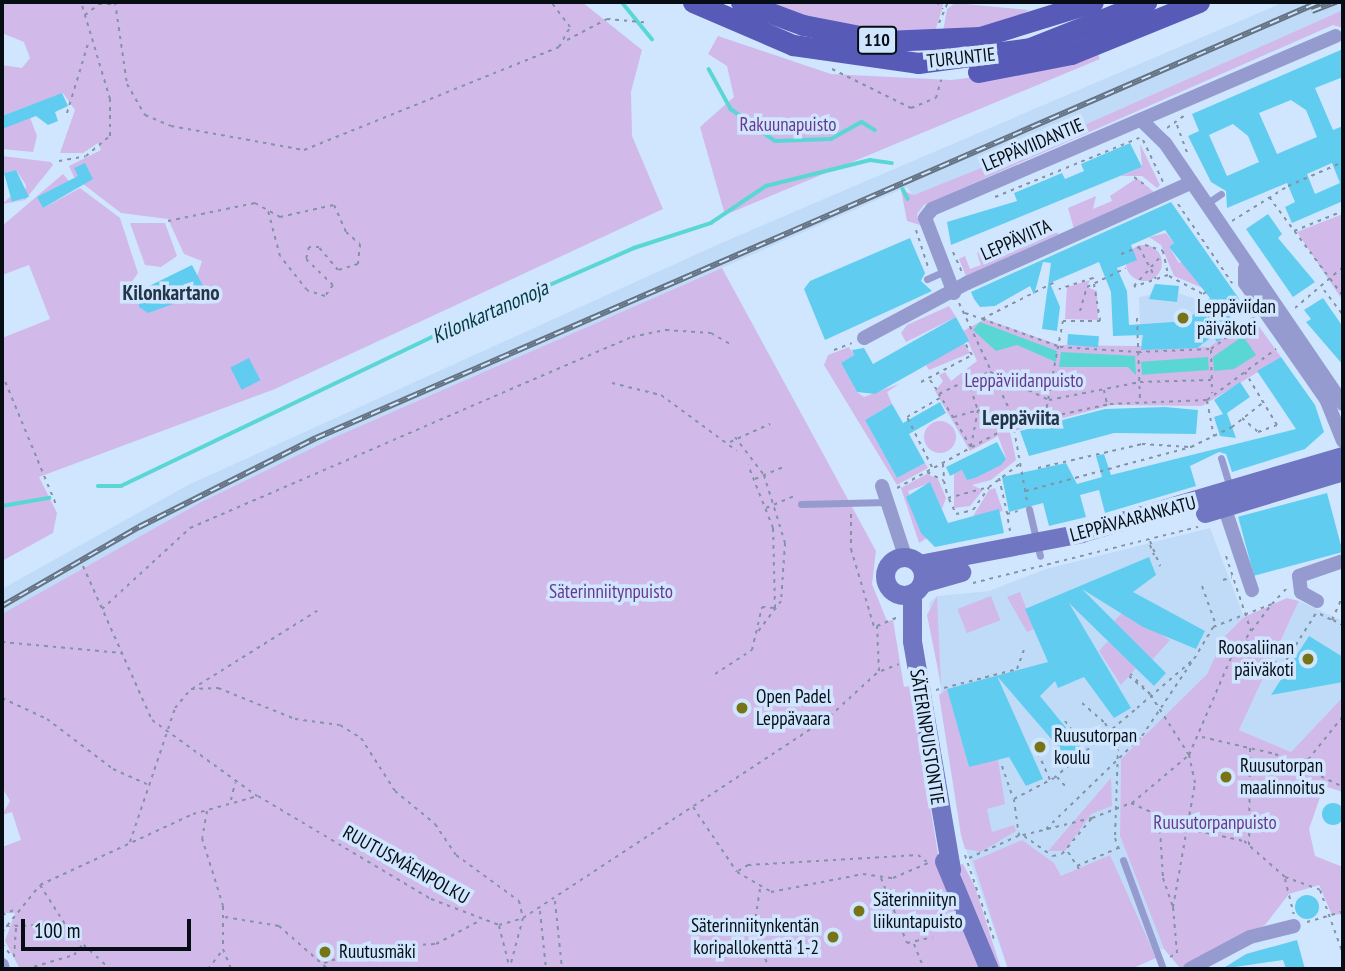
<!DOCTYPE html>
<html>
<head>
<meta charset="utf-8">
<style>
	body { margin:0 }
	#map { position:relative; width:1345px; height:971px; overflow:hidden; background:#d0e6fe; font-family:"PT Sans Narrow",sans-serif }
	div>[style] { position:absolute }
	.built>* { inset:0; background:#c0dbf8 }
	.green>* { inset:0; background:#d1b9ea; transform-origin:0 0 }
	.round { border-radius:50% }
	.water>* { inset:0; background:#5ad7d5; transform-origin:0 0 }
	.stream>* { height:3.5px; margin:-1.75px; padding:0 1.75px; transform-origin:1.75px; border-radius:1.75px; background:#5ad7d5 }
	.building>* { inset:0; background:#60cdf0; transform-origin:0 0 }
	.path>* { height:2px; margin-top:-1px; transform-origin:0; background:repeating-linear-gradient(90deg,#8393a4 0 3.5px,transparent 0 8.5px) }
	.service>* { height:7px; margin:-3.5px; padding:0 3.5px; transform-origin:3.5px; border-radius:3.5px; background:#959bcf }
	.minor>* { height:14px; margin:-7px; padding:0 7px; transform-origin:7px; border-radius:7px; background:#959bcf }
	.secondary>* { height:19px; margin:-9.5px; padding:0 9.5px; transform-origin:9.5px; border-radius:9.5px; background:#7076c2 }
	.secondary>.ring { margin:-9.5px; padding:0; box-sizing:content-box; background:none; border:19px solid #7076c2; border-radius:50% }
	.primary>* { height:21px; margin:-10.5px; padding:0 10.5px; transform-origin:10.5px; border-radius:10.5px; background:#585ab8 }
	.rail>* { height:6px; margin-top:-3px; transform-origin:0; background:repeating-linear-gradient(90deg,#d0e6fe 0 10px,#647281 0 20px); box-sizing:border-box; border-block:2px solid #647281 }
	.dots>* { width:19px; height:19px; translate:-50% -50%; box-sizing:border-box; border:4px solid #d0e6fe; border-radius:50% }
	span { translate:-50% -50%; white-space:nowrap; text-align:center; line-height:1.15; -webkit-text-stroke:7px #d0e6fe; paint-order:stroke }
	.shield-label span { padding:2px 5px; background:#d0e6fe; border:2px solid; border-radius:5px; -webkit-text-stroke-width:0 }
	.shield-label { font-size:18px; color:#060d14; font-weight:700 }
	.street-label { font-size:19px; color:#060d14 }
	.park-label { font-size:19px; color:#69388e }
	.poi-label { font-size:19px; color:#060d14 }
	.left { translate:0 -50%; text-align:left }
	.right { translate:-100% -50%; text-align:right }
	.neighbourhood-label { font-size:21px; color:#243548; font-weight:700 }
	.water-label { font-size:21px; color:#003b3b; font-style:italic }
	.frame { position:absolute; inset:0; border:4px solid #060d14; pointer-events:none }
	.scale { position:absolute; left:21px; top:919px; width:170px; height:32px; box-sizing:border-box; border:4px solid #060d14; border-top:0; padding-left:9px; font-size:21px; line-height:24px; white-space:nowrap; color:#060d14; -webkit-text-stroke:5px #d0e6fe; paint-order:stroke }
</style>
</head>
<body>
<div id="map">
	<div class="built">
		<i style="clip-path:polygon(1284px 2px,1343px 2px,1343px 10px,1046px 142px,914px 196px,907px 187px,335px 437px,201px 502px,2px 614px,2px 589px,188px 485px,719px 244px)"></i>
		<i style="clip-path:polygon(1155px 284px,1179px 286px,1178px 293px,1205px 302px,1238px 328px,1209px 347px,1141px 350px,1139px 297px,1150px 295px)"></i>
		<i style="clip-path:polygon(1210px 528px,1244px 617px,1225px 636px,1207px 674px,1121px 759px,1120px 836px,1164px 949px,1008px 969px,961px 835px,929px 603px,937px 596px,989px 591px,1046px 569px)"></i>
		<i style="clip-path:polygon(1299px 601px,1343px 621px,1343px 697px,1291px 752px,1239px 730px)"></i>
	</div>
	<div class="green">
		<i style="clip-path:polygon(2px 2px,582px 2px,642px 50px,631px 92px,632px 136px,663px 209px,275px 389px,39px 477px,57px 513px,53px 533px,2px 561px,2px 338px,50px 319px,29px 265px,2px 275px,2px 226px,63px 174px,69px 181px,38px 197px,43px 208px,80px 188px,120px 218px,138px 273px,128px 287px,132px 294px,137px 292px,139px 307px,190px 298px,202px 261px,184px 254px,168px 219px,121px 213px,74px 177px,69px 166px,101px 150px,98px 143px,83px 153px,60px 153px,75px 110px,63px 93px,2px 116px,2px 65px,22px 68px,30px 58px,24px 42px,2px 33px)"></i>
		<i style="clip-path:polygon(762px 2px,944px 2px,935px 32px,872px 31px,798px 16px)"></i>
		<i style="clip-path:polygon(955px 3px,1029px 10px,1002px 25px,943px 32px,947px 9px)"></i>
		<i style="clip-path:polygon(1343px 10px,1343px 28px,1333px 25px,924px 205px,917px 214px,920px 225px,907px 221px,901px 190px,914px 195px,1046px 142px)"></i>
		<i style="clip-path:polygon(718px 36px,831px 74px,951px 80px,1001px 74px,1096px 48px,1100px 59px,725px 215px,700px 127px,734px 97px,727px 66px,708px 54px)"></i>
		<i style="clip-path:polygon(29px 115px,37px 136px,33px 152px,2px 149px,2px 129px)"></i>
		<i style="clip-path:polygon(1140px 144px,1160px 185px,1157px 188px,1142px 176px,1121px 176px,1142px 167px)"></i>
		<i style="clip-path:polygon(2px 156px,51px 162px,53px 165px,25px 200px,2px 204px,11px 196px,13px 202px,24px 199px,26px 185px,16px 170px,4px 173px)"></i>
		<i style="clip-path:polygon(1137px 178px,1155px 193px,1074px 229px,1068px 208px,1096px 196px,1093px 209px,1112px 201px,1110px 196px)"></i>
		<i style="clip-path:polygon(1343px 214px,1343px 301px,1297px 232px)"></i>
		<i style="clip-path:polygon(1040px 221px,1059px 234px,966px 276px,959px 259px,965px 256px,970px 269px,981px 265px,977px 253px)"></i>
		<i style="clip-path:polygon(130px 223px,165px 223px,177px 256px,161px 267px,145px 265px)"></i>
		<i style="clip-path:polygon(1166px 233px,1174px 243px,1169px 247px,1179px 263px,1189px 257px,1203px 288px,1174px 276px,1161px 245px,1149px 237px)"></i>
		<i class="round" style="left:1126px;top:245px;width:36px;height:36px"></i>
		<i style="clip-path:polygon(722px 268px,876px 551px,872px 584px,887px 621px,893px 620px,904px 687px,910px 686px,938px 854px,982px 969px,20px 969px,5px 941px,15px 913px,2px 913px,2px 847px,21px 840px,12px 812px,2px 815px,10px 801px,2px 787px,2px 614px,201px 502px,335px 437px)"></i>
		<i style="clip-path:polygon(1090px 280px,1087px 287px,1097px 291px,1098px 320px,1065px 319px,1067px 287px)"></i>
		<i style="clip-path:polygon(949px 306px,956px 317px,906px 342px,901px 333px,907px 325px)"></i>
		<i style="clip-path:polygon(1252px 317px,1281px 357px,1273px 363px,1202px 406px,1112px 405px,1010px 432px,1016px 460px,991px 480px,972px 485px,983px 490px,970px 506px,954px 508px,954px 474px,962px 470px,975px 478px,1006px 458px,998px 436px,970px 451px,935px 391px,943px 381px,939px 375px,945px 372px,951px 381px,977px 361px,963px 331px,985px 319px,1059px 345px,1209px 347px)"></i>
		<i style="clip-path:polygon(964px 343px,970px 353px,929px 370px,926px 365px)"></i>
		<i style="clip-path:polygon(849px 347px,854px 355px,841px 363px,857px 392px,864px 397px,899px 384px,887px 392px,892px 404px,865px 420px,897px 478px,925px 463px,928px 468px,897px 485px,824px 365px,828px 355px)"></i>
		<i class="round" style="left:924px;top:421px;width:32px;height:32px"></i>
		<i style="clip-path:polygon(927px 474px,938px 479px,946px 498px,942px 509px,930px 483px,908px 491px,927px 538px,919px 543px,901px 488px)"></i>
		<i style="clip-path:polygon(995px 488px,1003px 511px,972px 518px,989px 490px)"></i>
		<i style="clip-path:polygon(1020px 592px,1034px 629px,1027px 632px,1007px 597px)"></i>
		<i style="clip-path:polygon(937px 596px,941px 685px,927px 615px)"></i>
		<i style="left:991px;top:596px;width:26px;height:36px;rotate:69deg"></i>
		<i style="clip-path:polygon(1287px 598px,1299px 601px,1239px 730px,1291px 752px,1343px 697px,1343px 792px,1324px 786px,1309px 829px,1315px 856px,1343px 867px,1343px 914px,1332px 915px,1319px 885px,1289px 894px,1265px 925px,1181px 969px,1164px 949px,1120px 836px,1121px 759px,1207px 674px,1225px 636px,1244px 617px)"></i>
		<i style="clip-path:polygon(1124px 611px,1170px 640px,1152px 660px,1114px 621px)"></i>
		<i style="clip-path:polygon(1108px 641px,1136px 668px,1121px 685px,1099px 651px)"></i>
		<i style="clip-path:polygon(947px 689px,969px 767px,998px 759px,1005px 804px,987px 809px,992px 832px,1014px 825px,1016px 831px,981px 852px,965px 849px,961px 835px,939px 695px)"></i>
		<i style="clip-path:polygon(1111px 778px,1112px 806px,1091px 814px,1065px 851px,1048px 851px)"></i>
		<i style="clip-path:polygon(1022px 840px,1054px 863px,1061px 876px,1110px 855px,1156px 958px,1131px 969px,1008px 969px,973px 861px)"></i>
		<i style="clip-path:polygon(963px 864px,975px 887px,1001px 969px,995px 969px,974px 916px,958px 865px)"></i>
	</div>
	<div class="water">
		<i style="clip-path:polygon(980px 322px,1057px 351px,1056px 362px,1017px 345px,996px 351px,973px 330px)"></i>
		<i style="clip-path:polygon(1243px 336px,1256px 355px,1234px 369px,1214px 371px,1213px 357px)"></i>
		<i style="clip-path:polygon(1061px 352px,1135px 356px,1136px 375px,1128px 367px,1059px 367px)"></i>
		<i style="left:1208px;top:357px;width:13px;height:67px;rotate:86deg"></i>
	</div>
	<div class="stream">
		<i style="left:622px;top:2px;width:48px;rotate:51deg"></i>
		<i style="left:709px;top:69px;width:46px;rotate:61.2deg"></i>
		<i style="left:731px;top:109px;width:54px;rotate:36deg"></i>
		<i style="left:775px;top:141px;width:56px;rotate:-2deg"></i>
		<i style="left:831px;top:139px;width:35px;rotate:-29deg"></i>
		<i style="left:862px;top:122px;width:15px;rotate:32deg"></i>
		<i style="left:903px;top:189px;width:11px;rotate:63deg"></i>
		<i style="left:98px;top:486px;width:23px"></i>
		<i style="left:121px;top:486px;width:356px;rotate:-25.6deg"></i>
		<i style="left:442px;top:332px;width:210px;rotate:-23.6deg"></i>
		<i style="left:634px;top:248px;width:81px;rotate:-18deg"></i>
		<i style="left:711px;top:223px;width:66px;rotate:-33.9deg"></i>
		<i style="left:766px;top:186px;width:107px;rotate:-14deg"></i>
		<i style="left:870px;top:160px;width:22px;rotate:8deg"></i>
		<i style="left:2px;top:506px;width:48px;rotate:-9.7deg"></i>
	</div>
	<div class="building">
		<i style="clip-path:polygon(evenodd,1343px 49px,1343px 77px,1315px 88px,1333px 130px,1343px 126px,1343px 201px,1292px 223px,1285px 207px,1295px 202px,1287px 183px,1227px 208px,1226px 191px,1211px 182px,1188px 136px,1199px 131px,1192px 114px,1343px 49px,1291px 100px,1306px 110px,1317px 137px,1277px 154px,1259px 113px,1291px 100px,1343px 49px,1233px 124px,1248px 136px,1259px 162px,1227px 176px,1209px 135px,1233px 124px,1343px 49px,1332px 163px,1340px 183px,1315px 194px,1307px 174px,1332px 163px)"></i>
		<i style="clip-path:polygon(62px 93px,68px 106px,55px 112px,58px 121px,48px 125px,36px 116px,2px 129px,2px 116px)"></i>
		<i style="clip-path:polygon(1130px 143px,1142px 167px,951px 245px,947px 222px,1017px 201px,1014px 193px,1062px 173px,1065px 179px,1084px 171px,1081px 164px)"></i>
		<i style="clip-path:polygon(85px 163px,93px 179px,43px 208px,37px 197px,78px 176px,74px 168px)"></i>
		<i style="clip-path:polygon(16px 170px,29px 197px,12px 202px,4px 173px)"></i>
		<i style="clip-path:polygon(evenodd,1171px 202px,1242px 303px,1228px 313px,1238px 328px,1217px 342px,1213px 336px,1197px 348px,1141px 350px,1143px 335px,1113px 336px,1111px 292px,1099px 262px,1050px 283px,1060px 307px,1057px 331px,1042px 329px,1051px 263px,1043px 262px,1034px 295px,1030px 286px,995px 306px,980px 307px,974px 299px,971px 292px,1171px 202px,1165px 230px,1174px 243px,1169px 247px,1210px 298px,1187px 321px,1129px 325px,1127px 291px,1117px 268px,1137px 260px,1131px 245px,1165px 230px)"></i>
		<i style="clip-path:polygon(1268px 214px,1282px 234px,1278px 238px,1315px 282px,1293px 297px,1246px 229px)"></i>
		<i style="clip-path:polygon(910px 238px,925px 273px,921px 281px,932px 291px,825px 340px,804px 289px,810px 281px)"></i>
		<i style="clip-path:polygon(192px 265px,203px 286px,190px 298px,148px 313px,139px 307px,137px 292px)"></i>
		<i style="clip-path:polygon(1155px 284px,1179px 286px,1177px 302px,1149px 299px)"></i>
		<i style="clip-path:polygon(1323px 298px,1343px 327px,1343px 365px,1306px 322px,1311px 319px,1304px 310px)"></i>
		<i style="clip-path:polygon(956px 317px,969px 341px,875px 394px,857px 392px,841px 363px,854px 355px,852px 350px,864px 348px,873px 364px)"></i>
		<i style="left:1068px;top:334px;width:31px;height:11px;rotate:4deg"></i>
		<i style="clip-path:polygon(1281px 357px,1315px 405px,1324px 432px,1305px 449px,1232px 472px,1226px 454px,1219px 452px,1190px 466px,1196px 486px,1105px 513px,1099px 490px,1080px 495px,1086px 517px,1049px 526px,1043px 503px,1009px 512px,1002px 477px,1066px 463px,1077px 484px,1102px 477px,1096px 456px,1104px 454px,1111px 475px,1296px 429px,1257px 371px)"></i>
		<i style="left:249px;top:358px;width:25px;height:21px;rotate:63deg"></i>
		<i style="clip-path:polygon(1240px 382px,1250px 397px,1227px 413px,1236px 438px,1220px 436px,1214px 417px,1223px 414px,1214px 400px)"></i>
		<i style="clip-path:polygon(940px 402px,946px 413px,909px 434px,925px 463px,897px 478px,865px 420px,892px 404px,903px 423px)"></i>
		<i style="clip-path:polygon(1165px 407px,1198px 410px,1196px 434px,1114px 433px,1029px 456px,1020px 431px,1105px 409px)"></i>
		<i style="clip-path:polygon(997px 442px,1006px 459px,1001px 465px,975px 478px,967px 480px,962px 470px,950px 476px,946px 467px)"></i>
		<i style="clip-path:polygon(930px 482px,948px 523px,999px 509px,1004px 533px,935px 547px,921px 533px,906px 497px)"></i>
		<i style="left:1327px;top:493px;width:61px;height:92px;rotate:75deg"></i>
		<i style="clip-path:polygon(1149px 557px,1156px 575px,1133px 592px,1205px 631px,1196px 649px,1143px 627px,1082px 589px,1166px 673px,1154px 686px,1069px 603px,1131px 708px,1114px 718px,1084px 677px,1058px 688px,1055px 681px,1040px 696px,1081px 746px,1067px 757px,997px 676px,1043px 779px,1026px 786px,1009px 757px,969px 767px,947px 689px,1048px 662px,1025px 609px)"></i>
		<i style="clip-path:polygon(1309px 636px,1343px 657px,1343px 682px,1271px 695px)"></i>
		<i class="round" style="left:1322px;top:803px;width:22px;height:22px"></i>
		<i class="round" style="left:1295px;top:895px;width:24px;height:24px"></i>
		<i style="clip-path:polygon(1297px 940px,1305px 969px,1286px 969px,1283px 960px,1222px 969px,1246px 954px)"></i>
	</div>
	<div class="path">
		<i style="left:115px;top:2px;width:83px;rotate:81.7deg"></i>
		<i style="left:127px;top:84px;width:36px;rotate:60deg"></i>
		<i style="left:145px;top:115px;width:28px;rotate:23deg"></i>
		<i style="left:171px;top:126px;width:135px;rotate:10.2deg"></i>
		<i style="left:304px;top:150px;width:275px;rotate:-22deg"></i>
		<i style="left:559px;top:47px;width:23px;rotate:-61deg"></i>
		<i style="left:570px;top:27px;width:31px;rotate:-127deg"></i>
		<i style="left:937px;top:2px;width:9px;rotate:49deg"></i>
		<i style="left:991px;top:2px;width:41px"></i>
		<i style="left:85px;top:15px;width:18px;rotate:-38deg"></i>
		<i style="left:99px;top:4px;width:15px"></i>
		<i style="left:939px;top:23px;width:23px;rotate:-67deg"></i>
		<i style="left:567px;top:40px;width:45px;rotate:-27.7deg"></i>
		<i style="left:607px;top:19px;width:37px;rotate:5deg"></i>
		<i style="left:832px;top:69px;width:88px;rotate:26.3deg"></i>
		<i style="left:911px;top:108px;width:27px;rotate:-22deg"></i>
		<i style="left:936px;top:98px;width:19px;rotate:-74deg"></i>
		<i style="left:67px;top:113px;width:72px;rotate:-73.1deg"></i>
		<i style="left:1177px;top:125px;width:29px;rotate:70deg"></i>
		<i style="left:1167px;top:128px;width:22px;rotate:-36deg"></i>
		<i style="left:1143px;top:140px;width:47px;rotate:64.5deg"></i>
		<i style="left:59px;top:161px;width:27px;rotate:-10deg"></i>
		<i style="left:86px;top:156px;width:31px;rotate:-40deg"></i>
		<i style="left:110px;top:136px;width:37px;rotate:-90deg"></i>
		<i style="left:110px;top:99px;width:101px;rotate:-106.6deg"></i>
		<i style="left:1134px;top:177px;width:17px;rotate:36deg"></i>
		<i style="left:995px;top:197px;width:156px;rotate:-22.3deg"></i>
		<i style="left:1269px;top:197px;width:124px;rotate:53.2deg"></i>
		<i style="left:1178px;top:204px;width:96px;rotate:55.6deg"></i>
		<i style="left:168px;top:221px;width:89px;rotate:-11.7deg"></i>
		<i style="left:255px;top:203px;width:29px;rotate:29deg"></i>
		<i style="left:280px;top:217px;width:55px;rotate:-12.5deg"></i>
		<i style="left:334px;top:205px;width:30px;rotate:66deg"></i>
		<i style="left:346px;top:232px;width:18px;rotate:41deg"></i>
		<i style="left:360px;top:244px;width:20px;rotate:96deg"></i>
		<i style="left:358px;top:264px;width:21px;rotate:163deg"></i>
		<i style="left:338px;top:270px;width:30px;rotate:-130deg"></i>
		<i style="left:319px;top:247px;width:10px;rotate:180deg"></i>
		<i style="left:309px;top:247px;width:12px;rotate:104deg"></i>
		<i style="left:306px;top:259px;width:37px;rotate:44deg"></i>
		<i style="left:333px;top:285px;width:14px;rotate:126deg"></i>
		<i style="left:325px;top:296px;width:19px;rotate:-162deg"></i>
		<i style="left:307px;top:290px;width:43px;rotate:-128.5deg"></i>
		<i style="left:280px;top:256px;width:47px;rotate:-104.9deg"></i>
		<i style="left:1232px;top:221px;width:66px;rotate:-32deg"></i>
		<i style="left:1288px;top:186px;width:60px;rotate:-23.6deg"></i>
		<i style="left:916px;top:230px;width:40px;rotate:72deg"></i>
		<i style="left:1294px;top:231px;width:53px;rotate:-22.2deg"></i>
		<i style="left:1139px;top:247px;width:36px;rotate:62deg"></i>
		<i style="left:953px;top:252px;width:22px;rotate:66deg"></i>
		<i style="left:1121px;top:254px;width:26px;rotate:-21deg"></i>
		<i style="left:1145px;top:245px;width:19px;rotate:18deg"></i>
		<i style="left:1163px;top:251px;width:25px;rotate:78deg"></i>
		<i style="left:1168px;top:275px;width:36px;rotate:161deg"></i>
		<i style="left:1169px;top:276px;width:38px;rotate:28deg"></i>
		<i style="left:1203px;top:294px;width:9px;rotate:-32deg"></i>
		<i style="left:1134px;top:286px;width:42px;rotate:-47.9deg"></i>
		<i style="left:131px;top:290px;width:13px;rotate:63deg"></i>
		<i style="left:1324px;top:290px;width:31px;rotate:53deg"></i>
		<i style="left:959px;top:303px;width:122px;rotate:64.7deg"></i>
		<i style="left:1011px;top:413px;width:89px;rotate:79.7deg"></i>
		<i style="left:1295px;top:308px;width:63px;rotate:-40.5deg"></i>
		<i style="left:1080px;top:311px;width:25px;rotate:-74deg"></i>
		<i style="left:1087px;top:287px;width:43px;rotate:-26deg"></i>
		<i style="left:965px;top:313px;width:18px;rotate:19deg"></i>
		<i style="left:982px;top:319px;width:82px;rotate:-26.9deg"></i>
		<i style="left:1137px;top:318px;width:83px;rotate:87.9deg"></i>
		<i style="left:982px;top:319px;width:83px;rotate:19.7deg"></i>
		<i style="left:1060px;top:347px;width:78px;rotate:3.7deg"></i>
		<i style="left:1138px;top:352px;width:73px;rotate:-2.4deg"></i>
		<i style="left:1211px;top:349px;width:54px;rotate:-36deg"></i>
		<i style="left:834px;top:350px;width:19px;rotate:-21deg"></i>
		<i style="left:1211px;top:350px;width:43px;rotate:88.7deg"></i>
		<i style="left:2px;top:374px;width:144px;rotate:67.5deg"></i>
		<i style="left:930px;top:380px;width:16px;rotate:55deg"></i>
		<i style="left:968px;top:380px;width:32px;rotate:72deg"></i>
		<i style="left:978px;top:410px;width:38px;rotate:101deg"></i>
		<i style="left:971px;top:447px;width:62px;rotate:-121.1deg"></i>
		<i style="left:939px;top:394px;width:32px;rotate:-26deg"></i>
		<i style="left:968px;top:380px;width:23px;rotate:-20deg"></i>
		<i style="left:990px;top:372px;width:65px;rotate:25.4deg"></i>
		<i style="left:1049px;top:400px;width:93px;rotate:-11.2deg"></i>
		<i style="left:1140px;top:382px;width:72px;rotate:-1.6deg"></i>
		<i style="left:921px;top:382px;width:58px;rotate:-27.9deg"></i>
		<i style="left:972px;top:355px;width:14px;rotate:-120deg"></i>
		<i style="left:612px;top:383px;width:50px;rotate:13.8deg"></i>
		<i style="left:661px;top:395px;width:94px;rotate:36.4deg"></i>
		<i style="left:1104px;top:390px;width:14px;rotate:78deg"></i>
		<i style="left:1207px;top:401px;width:36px;rotate:79deg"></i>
		<i style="left:1045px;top:416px;width:97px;rotate:-79.3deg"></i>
		<i style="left:1063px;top:321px;width:37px"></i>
		<i style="left:1100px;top:321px;width:44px;rotate:-99.2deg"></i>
		<i style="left:1093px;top:278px;width:36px;rotate:162deg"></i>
		<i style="left:954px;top:417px;width:25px;rotate:-16deg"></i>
		<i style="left:978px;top:410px;width:36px;rotate:23deg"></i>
		<i style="left:1242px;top:418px;width:21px;rotate:41deg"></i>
		<i style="left:1258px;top:432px;width:20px;rotate:-20deg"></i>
		<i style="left:1277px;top:425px;width:62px;rotate:-121.1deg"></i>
		<i style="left:735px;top:437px;width:48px;rotate:52.7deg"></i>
		<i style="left:764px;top:475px;width:71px;rotate:72.8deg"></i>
		<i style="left:785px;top:543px;width:58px;rotate:93.9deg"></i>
		<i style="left:781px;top:601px;width:38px;rotate:127deg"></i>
		<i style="left:730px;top:442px;width:44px;rotate:-24.2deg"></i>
		<i style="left:943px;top:464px;width:15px;rotate:86deg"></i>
		<i style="left:932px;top:467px;width:56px;rotate:-116.6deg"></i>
		<i style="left:907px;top:417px;width:39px;rotate:-30deg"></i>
		<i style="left:1038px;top:468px;width:107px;rotate:-13deg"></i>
		<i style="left:1142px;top:444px;width:48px;rotate:3.6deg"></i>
		<i style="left:927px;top:472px;width:19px;rotate:28deg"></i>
		<i style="left:944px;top:481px;width:17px;rotate:77deg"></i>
		<i style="left:948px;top:498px;width:42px;rotate:-15deg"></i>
		<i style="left:989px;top:487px;width:38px;rotate:-37deg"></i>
		<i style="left:999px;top:478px;width:37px;rotate:77deg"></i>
		<i style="left:755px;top:479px;width:34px;rotate:-23deg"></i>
		<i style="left:897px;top:488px;width:131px;rotate:-28.7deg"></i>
		<i style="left:1012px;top:425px;width:100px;rotate:-12.1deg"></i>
		<i style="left:1110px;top:404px;width:97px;rotate:-2.4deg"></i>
		<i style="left:1207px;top:400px;width:86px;rotate:-36.5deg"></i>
		<i style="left:1026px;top:491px;width:171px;rotate:-14.9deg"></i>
		<i style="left:1191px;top:447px;width:46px;rotate:-26deg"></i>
		<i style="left:1232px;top:427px;width:42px;rotate:-38.2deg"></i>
		<i style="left:949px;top:499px;width:17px;rotate:65deg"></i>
		<i style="left:956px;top:514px;width:17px;rotate:-13deg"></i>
		<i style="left:973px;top:510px;width:28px;rotate:-55deg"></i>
		<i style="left:766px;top:508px;width:33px;rotate:-23deg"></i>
		<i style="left:851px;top:514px;width:35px;rotate:90deg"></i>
		<i style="left:851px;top:549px;width:84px;rotate:73.5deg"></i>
		<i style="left:1010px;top:531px;width:17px;rotate:-100deg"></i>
		<i style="left:1007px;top:514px;width:11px;rotate:-15deg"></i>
		<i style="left:1150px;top:541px;width:27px;rotate:68deg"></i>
		<i style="left:1150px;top:545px;width:11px;rotate:68deg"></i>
		<i style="left:1226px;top:556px;width:79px;rotate:71.6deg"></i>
		<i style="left:83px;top:566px;width:169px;rotate:65.9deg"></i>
		<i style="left:152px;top:720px;width:130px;rotate:35.9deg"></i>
		<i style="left:1223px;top:580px;width:9px;rotate:-18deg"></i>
		<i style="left:973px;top:583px;width:232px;rotate:-14deg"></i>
		<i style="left:1202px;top:586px;width:41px;rotate:70.3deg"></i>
		<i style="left:102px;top:609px;width:120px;rotate:-42.6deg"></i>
		<i style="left:190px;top:528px;width:482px;rotate:-23.4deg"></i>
		<i style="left:632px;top:337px;width:35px;rotate:-12deg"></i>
		<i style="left:666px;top:330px;width:45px;rotate:3.8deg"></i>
		<i style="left:711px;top:333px;width:24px;rotate:30deg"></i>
		<i style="left:1320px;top:614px;width:13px;rotate:27deg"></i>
		<i style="left:1332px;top:620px;width:27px;rotate:-66deg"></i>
		<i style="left:1333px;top:620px;width:11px;rotate:27deg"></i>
		<i style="left:1246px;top:640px;width:45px;rotate:36.9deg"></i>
		<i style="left:1282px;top:667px;width:64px;rotate:-57.8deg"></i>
		<i style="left:2px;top:642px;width:120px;rotate:5.3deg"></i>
		<i style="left:881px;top:671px;width:19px;rotate:-21deg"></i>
		<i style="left:715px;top:674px;width:44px;rotate:-33deg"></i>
		<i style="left:752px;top:650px;width:44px;rotate:-76.9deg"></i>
		<i style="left:762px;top:607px;width:13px;rotate:4deg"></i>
		<i style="left:775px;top:608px;width:80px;rotate:-91.4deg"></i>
		<i style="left:773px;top:528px;width:68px;rotate:-111.6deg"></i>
		<i style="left:1129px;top:676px;width:28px;rotate:41deg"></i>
		<i style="left:1150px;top:694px;width:28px;rotate:-134deg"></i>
		<i style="left:192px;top:689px;width:151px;rotate:-32deg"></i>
		<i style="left:936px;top:690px;width:84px;rotate:-14.5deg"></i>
		<i style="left:1017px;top:669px;width:20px;rotate:-70deg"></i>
		<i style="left:2px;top:698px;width:50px;rotate:25deg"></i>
		<i style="left:47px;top:719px;width:83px;rotate:37.1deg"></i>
		<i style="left:113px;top:769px;width:37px;rotate:24deg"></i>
		<i style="left:1082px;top:703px;width:30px;rotate:41deg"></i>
		<i style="left:1105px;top:723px;width:27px;rotate:62deg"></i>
		<i style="left:1118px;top:747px;width:91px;rotate:91.9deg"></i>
		<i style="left:1115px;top:838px;width:15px;rotate:70deg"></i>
		<i style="left:1065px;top:721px;width:34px;rotate:52deg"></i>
		<i style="left:1202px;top:737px;width:75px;rotate:13.1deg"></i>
		<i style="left:1275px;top:754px;width:76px;rotate:25.9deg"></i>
		<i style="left:1038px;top:753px;width:30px;rotate:66deg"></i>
		<i style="left:1002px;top:766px;width:34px;rotate:71deg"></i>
		<i style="left:1303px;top:766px;width:64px;rotate:-51.3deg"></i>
		<i style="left:1057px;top:777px;width:13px;rotate:48deg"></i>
		<i style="left:231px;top:800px;width:18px;rotate:-77deg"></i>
		<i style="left:1132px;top:803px;width:75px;rotate:-40.1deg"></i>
		<i style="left:1189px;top:755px;width:72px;rotate:-122.6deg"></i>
		<i style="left:693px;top:807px;width:78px;rotate:55.9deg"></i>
		<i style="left:737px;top:872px;width:39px;rotate:30deg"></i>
		<i style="left:771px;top:892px;width:94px;rotate:-11.1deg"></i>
		<i style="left:863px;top:874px;width:30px;rotate:8deg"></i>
		<i style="left:893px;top:878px;width:38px;rotate:-23deg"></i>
		<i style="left:207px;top:811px;width:27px;rotate:100deg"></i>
		<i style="left:202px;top:838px;width:71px;rotate:72.8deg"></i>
		<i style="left:223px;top:906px;width:43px;rotate:90deg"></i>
		<i style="left:223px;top:949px;width:22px;rotate:68deg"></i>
		<i style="left:1159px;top:813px;width:65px;rotate:86.5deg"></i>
		<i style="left:1163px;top:878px;width:31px;rotate:71deg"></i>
		<i style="left:1092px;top:818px;width:75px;rotate:166.1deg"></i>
		<i style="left:1019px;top:836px;width:37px;rotate:-98deg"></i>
		<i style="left:1014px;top:799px;width:45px;rotate:-27.7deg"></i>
		<i style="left:1054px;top:778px;width:109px;rotate:-40.1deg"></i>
		<i style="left:1137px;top:708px;width:75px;rotate:-40.7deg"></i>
		<i style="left:1194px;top:659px;width:37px;rotate:-59deg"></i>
		<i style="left:1213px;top:627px;width:63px;rotate:-21.3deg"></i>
		<i style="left:1272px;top:604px;width:21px;rotate:-47deg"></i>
		<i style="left:1046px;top:829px;width:134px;rotate:-44.1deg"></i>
		<i style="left:1142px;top:736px;width:92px;rotate:-56.1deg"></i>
		<i style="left:1024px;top:836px;width:35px;rotate:35deg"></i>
		<i style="left:1053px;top:856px;width:9px;rotate:-13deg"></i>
		<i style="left:1062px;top:854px;width:47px;rotate:-50.2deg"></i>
		<i style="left:1092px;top:818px;width:42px;rotate:-21deg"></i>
		<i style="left:1131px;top:803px;width:64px;rotate:24.1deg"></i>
		<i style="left:1189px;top:829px;width:56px;rotate:12.3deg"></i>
		<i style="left:1244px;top:841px;width:55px;rotate:41.3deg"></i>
		<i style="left:1285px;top:877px;width:37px;rotate:20deg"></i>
		<i style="left:1320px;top:890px;width:68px;rotate:70.2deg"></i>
		<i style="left:130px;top:842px;width:141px;rotate:-71.4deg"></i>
		<i style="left:175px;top:708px;width:25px;rotate:-50deg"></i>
		<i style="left:191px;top:689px;width:27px;rotate:-2deg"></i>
		<i style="left:218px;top:688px;width:83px;rotate:21.9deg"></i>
		<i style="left:295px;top:719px;width:45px;rotate:7.6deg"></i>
		<i style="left:340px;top:725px;width:25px;rotate:32deg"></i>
		<i style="left:361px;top:738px;width:63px;rotate:57.3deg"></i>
		<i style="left:395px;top:791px;width:52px;rotate:39.5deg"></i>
		<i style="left:435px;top:824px;width:37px;rotate:56deg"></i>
		<i style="left:456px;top:855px;width:78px;rotate:36.1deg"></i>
		<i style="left:519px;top:901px;width:17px;rotate:77deg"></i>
		<i style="left:523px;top:918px;width:51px;rotate:104.9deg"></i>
		<i style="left:1249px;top:845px;width:98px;rotate:-89.4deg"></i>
		<i style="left:1068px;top:852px;width:20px;rotate:57deg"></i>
		<i style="left:965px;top:855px;width:89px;rotate:71deg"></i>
		<i style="left:969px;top:858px;width:54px;rotate:-24.2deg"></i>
		<i style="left:1077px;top:866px;width:45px;rotate:-23.7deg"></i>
		<i style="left:738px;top:871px;width:12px;rotate:-31deg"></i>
		<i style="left:748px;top:865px;width:170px;rotate:-3.4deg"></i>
		<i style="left:918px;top:855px;width:11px;rotate:38deg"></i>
		<i style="left:881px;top:878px;width:70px;rotate:68.2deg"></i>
		<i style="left:907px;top:943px;width:26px;rotate:-13deg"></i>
		<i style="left:1285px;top:879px;width:36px;rotate:76deg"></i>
		<i style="left:40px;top:885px;width:56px;rotate:57.4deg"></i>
		<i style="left:760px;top:889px;width:38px;rotate:99deg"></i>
		<i style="left:754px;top:927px;width:45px;rotate:70.3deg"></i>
		<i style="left:555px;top:901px;width:68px;rotate:84.1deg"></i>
		<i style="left:540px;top:911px;width:58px;rotate:84.1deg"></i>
		<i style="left:2px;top:915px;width:13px;rotate:-23deg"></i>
		<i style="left:225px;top:917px;width:55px;rotate:9.5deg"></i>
		<i style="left:279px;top:926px;width:65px;rotate:41.3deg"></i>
		<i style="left:1307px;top:922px;width:37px;rotate:-16deg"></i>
		<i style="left:6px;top:926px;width:45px;rotate:-1.3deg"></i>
		<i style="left:51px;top:925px;width:22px;rotate:22deg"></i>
		<i style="left:71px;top:933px;width:53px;rotate:42.7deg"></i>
		<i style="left:499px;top:926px;width:44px;rotate:75.7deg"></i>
		<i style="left:2px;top:932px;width:60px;rotate:-51deg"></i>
		<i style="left:40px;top:885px;width:169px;rotate:-24.9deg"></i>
		<i style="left:193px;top:814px;width:67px;rotate:-15.5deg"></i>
		<i style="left:258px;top:796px;width:201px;rotate:30.8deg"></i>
		<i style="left:431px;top:899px;width:73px;rotate:20.9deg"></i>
		<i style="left:499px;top:925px;width:25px;rotate:-16deg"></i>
		<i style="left:523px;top:918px;width:367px;rotate:-33.3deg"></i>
		<i style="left:830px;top:716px;width:67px;rotate:-42.6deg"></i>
		<i style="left:879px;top:671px;width:45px;rotate:-92.5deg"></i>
		<i style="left:877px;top:626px;width:23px;rotate:-23deg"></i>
		<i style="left:2px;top:944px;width:14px;rotate:51deg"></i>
		<i style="left:914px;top:944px;width:27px;rotate:68deg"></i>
		<i style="left:14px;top:957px;width:32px;rotate:-86deg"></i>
		<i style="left:766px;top:957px;width:9px;rotate:-27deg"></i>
		<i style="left:1170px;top:957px;width:8px;rotate:-30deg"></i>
		<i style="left:1177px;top:953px;width:46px;rotate:-95deg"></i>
		<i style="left:1173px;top:907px;width:126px;rotate:-79.9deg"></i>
		<i style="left:1195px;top:783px;width:29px;rotate:-102deg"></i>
		<i style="left:1189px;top:755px;width:106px;rotate:-66.6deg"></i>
		<i style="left:1231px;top:658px;width:66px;rotate:-53deg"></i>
		<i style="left:324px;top:963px;width:51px;rotate:-18.4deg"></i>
		<i style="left:372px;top:947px;width:64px;rotate:-2.7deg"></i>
		<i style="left:436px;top:944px;width:49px;rotate:-28.1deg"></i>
		<i style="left:26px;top:969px;width:50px;rotate:-16.3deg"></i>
		<i style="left:74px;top:955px;width:13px;rotate:-51deg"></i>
		<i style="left:208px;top:969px;width:23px;rotate:-52deg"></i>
	</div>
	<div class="service">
		<i style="left:1206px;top:204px;width:18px;rotate:-34deg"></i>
		<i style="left:927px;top:279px;width:22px;rotate:-24deg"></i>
		<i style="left:1221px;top:458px;width:31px;rotate:73deg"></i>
		<i style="left:801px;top:504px;width:87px;rotate:-1.3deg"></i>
		<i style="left:1029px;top:509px;width:48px;rotate:76.8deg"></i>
		<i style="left:1123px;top:860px;width:116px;rotate:69.8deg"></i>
	</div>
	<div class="minor">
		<i style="left:1141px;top:120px;width:33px;rotate:44deg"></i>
		<i style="left:1165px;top:143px;width:316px;rotate:55.7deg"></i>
		<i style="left:1245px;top:268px;width:15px;rotate:90deg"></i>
		<i style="left:1245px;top:283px;width:141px;rotate:55.1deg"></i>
		<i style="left:1326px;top:399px;width:45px;rotate:68deg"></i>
		<i style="left:954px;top:293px;width:80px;rotate:-111.1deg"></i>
		<i style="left:925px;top:218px;width:11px;rotate:-52deg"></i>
		<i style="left:932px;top:209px;width:439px;rotate:-23.2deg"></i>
		<i style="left:864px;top:338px;width:117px;rotate:-28.1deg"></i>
		<i style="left:967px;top:283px;width:242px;rotate:-24.1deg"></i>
		<i style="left:882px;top:486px;width:74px;rotate:71.8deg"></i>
		<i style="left:1222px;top:500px;width:95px;rotate:71.6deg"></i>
		<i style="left:1317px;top:601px;width:18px;rotate:-151deg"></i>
		<i style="left:1301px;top:592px;width:16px;rotate:-97deg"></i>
		<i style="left:1299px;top:576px;width:46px;rotate:-18.8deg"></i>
		<i style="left:2px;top:965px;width:4px;rotate:76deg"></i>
		<i style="left:1190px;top:969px;width:68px;rotate:-28.1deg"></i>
		<i style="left:1250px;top:937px;width:45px;rotate:-14deg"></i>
	</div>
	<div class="secondary">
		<i style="left:1205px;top:513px;width:144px;rotate:-16.9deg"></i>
		<i class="ring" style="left:885px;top:557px;width:19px;height:19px"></i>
		<i style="left:919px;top:564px;width:165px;rotate:-10.8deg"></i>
		<i style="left:1081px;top:533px;width:273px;rotate:-16.4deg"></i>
		<i style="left:922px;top:583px;width:41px;rotate:-15.8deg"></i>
		<i style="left:912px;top:593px;width:48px;rotate:90deg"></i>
		<i style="left:912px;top:641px;width:232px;rotate:80.3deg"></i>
		<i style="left:944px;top:861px;width:117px;rotate:67.4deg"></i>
	</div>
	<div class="primary">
		<i style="left:693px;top:2px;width:109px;rotate:23.3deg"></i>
		<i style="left:793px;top:45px;width:126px;rotate:8.2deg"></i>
		<i style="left:918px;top:63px;width:113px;rotate:-7.6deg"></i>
		<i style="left:1030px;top:48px;width:125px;rotate:-21.6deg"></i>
		<i style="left:741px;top:2px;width:66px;rotate:20.4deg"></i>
		<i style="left:803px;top:25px;width:84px;rotate:11deg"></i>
		<i style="left:885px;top:41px;width:95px;rotate:-2.4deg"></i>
		<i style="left:980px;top:37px;width:118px;rotate:-17.2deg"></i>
		<i style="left:978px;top:72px;width:95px;rotate:-11deg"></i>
		<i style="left:1071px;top:54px;width:138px;rotate:-22.1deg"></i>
	</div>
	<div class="rail">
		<i style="left:1312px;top:11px;width:26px;rotate:-21deg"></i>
		<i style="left:2px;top:606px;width:158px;rotate:-30deg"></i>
		<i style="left:139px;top:527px;width:198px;rotate:-26.7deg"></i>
		<i style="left:316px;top:438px;width:1094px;rotate:-23.49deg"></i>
	</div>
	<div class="dots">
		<i style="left:1183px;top:318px;background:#777418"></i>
		<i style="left:1308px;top:659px;background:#777418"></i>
		<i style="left:742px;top:708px;background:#777418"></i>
		<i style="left:1040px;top:747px;background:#777418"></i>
		<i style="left:1226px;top:777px;background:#777418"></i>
		<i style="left:859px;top:911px;background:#777418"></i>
		<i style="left:833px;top:937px;background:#777418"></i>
		<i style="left:325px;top:952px;background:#777418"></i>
	</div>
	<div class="shield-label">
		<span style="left:877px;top:40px">110</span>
	</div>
	<div class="street-label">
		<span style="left:961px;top:58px;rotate:-6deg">TURUNTIE</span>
		<span style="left:1033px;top:145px;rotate:-23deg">LEPPÄVIIDANTIE</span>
		<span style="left:1016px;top:240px;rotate:-24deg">LEPPÄVIITA</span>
		<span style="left:1133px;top:519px;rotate:-15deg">LEPPÄVAARANKATU</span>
		<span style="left:927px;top:737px;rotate:81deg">SÄTERINPUISTONTIE</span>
		<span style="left:406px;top:865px;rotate:29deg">RUUTUSMÄENPOLKU</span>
	</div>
	<div class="park-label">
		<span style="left:788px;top:125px">Rakuunapuisto</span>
		<span style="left:1024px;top:381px">Leppäviidanpuisto</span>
		<span style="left:611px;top:592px">Säterinniitynpuisto</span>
		<span style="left:1215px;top:823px">Ruusutorpanpuisto</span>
	</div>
	<div class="poi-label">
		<span class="left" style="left:1197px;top:318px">Leppäviidan<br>päiväkoti</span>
		<span class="right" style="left:1294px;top:659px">Roosaliinan<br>päiväkoti</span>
		<span class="left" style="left:756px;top:708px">Open Padel<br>Leppävaara</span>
		<span class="left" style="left:1054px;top:747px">Ruusutorpan<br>koulu</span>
		<span class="left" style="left:1240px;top:777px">Ruusutorpan<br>maalinnoitus</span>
		<span class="left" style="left:873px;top:911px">Säterinniityn<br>liikuntapuisto</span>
		<span class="right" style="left:819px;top:937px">Säterinniitynkentän<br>koripallokenttä 1-2</span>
		<span class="left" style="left:339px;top:952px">Ruutusmäki</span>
	</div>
	<div class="neighbourhood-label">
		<span style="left:171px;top:293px">Kilonkartano</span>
		<span style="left:1021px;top:418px">Leppäviita</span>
	</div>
	<div class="water-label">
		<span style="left:490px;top:312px;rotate:-24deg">Kilonkartanonoja</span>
	</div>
	<div class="frame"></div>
	<div class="scale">100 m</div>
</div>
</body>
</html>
